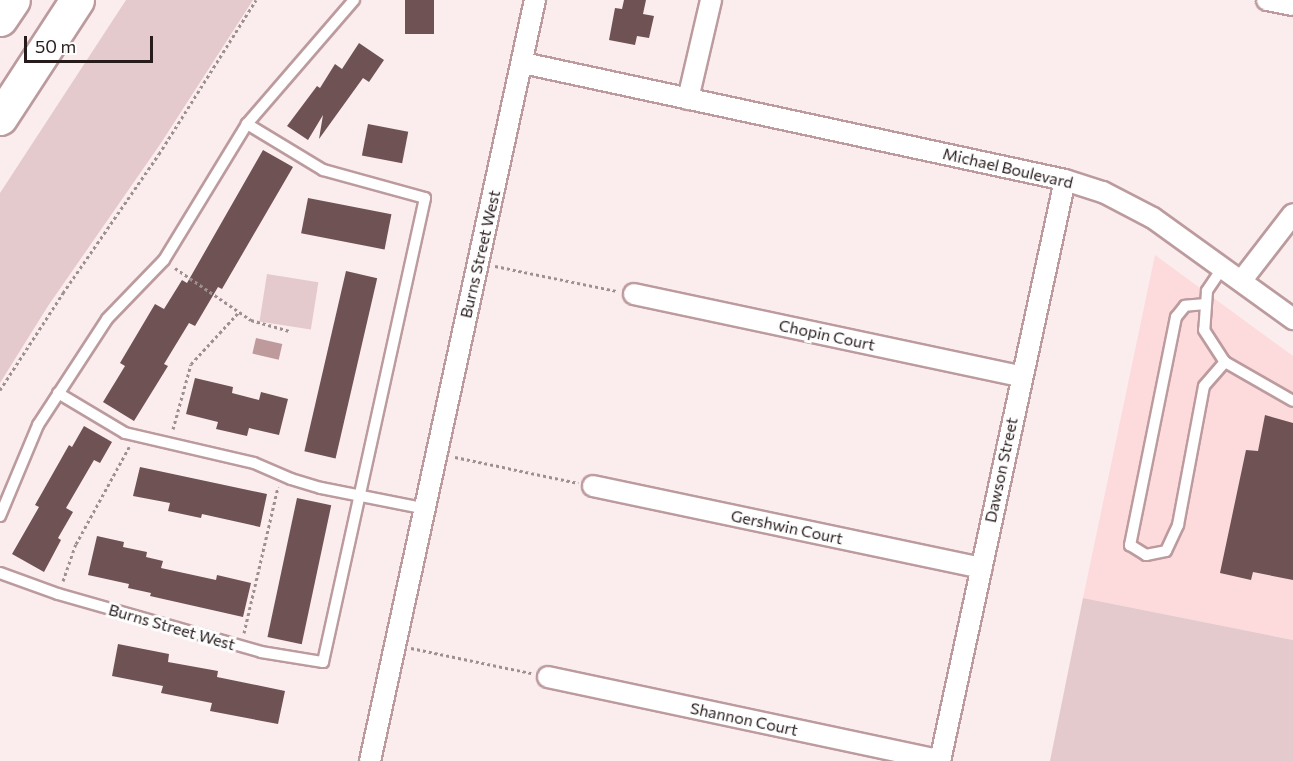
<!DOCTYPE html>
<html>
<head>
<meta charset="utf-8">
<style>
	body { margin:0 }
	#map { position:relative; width:1293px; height:761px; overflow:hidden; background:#fbeded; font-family:Commissioner,sans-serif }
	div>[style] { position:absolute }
	.built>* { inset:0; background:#fddadc }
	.green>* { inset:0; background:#e4cacc; transform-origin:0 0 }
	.water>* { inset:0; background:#bf9a9c; transform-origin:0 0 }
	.building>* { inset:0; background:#6f5254; transform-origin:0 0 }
	.path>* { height:3px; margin-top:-1.5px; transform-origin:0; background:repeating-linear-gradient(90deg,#9e9091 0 3px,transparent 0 6px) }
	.roads { filter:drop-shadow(2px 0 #bc9b9e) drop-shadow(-2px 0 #bc9b9e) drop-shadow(0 2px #bc9b9e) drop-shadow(0 -2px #bc9b9e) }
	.service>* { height:10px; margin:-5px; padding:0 5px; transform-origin:5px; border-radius:5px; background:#fff }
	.minor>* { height:20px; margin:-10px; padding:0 10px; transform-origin:10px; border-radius:10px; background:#fff }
	.motorway>* { height:33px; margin:-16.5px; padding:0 16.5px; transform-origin:16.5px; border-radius:16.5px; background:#fff }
	span { translate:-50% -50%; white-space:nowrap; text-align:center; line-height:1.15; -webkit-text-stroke:6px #fefefe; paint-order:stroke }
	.street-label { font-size:16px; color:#271b1c }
	.scale { position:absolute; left:24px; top:36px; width:129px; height:27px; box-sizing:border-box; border:3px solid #271b1c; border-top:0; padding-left:8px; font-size:18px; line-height:21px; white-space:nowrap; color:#271b1c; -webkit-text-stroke:4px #fefefe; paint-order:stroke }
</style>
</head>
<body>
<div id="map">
	<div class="built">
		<i style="clip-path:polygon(1155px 255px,1293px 356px,1293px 640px,1083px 598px)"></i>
	</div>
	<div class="green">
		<i style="clip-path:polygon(126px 0,253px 0,161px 143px,48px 306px,0 383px,0 193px)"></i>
		<i style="left:267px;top:274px;width:52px;height:48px;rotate:9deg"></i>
		<i style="clip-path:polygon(1083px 598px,1293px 640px,1293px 761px,1050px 761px)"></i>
	</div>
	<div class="water">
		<i style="left:256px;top:338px;width:27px;height:16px;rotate:13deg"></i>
	</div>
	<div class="building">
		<i style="left:405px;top:0;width:29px;height:34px"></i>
		<i style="clip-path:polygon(624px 0,646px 0,643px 14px,654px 16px,649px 38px,637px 36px,635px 45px,609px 40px,615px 8px,622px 9px)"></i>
		<i style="clip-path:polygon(359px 43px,384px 60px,369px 82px,363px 78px,319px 139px,323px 115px,308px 140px,287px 126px,317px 86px,320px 88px,335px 64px,342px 69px)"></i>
		<i style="left:368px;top:124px;width:41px;height:32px;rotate:11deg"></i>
		<i style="clip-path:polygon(263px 150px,293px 167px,222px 289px,218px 287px,195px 326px,189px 323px,164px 364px,168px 366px,134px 421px,103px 402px,125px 366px,120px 363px,155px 304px,164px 309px,182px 280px,187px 283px)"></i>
		<i style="left:308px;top:198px;width:85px;height:36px;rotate:11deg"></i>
		<i style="left:346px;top:271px;width:32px;height:185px;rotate:13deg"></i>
		<i style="clip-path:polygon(195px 378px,233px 387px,232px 393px,259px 400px,261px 392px,288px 399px,279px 435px,249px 428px,247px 436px,216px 429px,218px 422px,186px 414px)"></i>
		<i style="clip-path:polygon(1265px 415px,1293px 423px,1293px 580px,1253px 572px,1251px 580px,1220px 573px,1246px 450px,1258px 451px)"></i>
		<i style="clip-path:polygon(84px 426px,112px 442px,100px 463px,94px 460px,66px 508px,73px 512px,58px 538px,61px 540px,44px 572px,12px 554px,39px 507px,35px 505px,69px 445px,72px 447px)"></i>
		<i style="clip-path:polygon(140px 467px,267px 494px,260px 527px,202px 514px,201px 518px,168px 511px,170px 503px,133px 496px)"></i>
		<i style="left:297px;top:498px;width:35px;height:142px;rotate:12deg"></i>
		<i style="clip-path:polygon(97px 536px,124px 542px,123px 547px,147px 552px,146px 557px,163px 561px,161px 568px,216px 580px,217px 575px,251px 583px,243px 617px,150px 596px,151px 593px,128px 588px,129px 584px,88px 575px)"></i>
		<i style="clip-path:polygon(118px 644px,169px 654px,168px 662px,218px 671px,217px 677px,285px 691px,278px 724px,210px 711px,212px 703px,161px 693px,163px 686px,112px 676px)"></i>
	</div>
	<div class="path">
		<i style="left:495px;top:266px;width:125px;rotate:11.6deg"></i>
		<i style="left:175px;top:268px;width:92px;rotate:34.4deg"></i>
		<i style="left:251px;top:320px;width:40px;rotate:16deg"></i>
		<i style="left:0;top:390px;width:116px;rotate:-57deg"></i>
		<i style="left:63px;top:293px;width:169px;rotate:-55.4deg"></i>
		<i style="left:159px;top:154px;width:182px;rotate:-57.8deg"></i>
		<i style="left:173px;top:429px;width:67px;rotate:-74.5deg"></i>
		<i style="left:191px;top:364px;width:71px;rotate:-47.3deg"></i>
		<i style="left:455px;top:457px;width:126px;rotate:11.9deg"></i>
		<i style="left:63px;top:581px;width:39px;rotate:-71deg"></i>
		<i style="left:76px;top:544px;width:111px;rotate:-61.3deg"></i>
		<i style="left:244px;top:633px;width:150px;rotate:-76.9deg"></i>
		<i style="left:411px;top:648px;width:123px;rotate:11.8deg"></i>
	</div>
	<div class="roads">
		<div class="service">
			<i style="left:1223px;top:267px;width:29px;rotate:124deg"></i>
			<i style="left:1207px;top:291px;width:39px;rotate:94deg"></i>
			<i style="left:1204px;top:330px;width:38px;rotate:57deg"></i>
			<i style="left:1225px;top:362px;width:78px;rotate:29.8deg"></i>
			<i style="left:1206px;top:304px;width:21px;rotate:175deg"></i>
			<i style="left:1185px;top:306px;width:14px;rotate:129deg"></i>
			<i style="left:1176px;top:317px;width:233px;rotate:101.4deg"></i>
			<i style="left:1130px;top:545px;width:19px;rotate:32deg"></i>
			<i style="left:1146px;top:555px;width:20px;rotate:-11deg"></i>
			<i style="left:1166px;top:551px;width:29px;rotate:-65deg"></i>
			<i style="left:1178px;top:525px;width:141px;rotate:-79.4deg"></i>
			<i style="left:1204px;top:386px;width:32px;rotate:-49deg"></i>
			<i style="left:58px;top:393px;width:78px;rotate:30.8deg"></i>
			<i style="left:125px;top:433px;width:132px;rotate:13.1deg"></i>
			<i style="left:254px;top:463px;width:40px;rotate:23.4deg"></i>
			<i style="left:291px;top:479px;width:31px;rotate:17deg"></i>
			<i style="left:321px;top:488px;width:103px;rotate:11.2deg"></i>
			<i style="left:0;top:516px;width:99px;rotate:-67.3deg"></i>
			<i style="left:38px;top:425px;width:126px;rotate:-56.9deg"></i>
			<i style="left:107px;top:319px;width:82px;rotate:-46deg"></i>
			<i style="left:164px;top:260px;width:159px;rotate:-58.6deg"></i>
			<i style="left:247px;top:124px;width:164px;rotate:-49.2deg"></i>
			<i style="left:0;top:573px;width:62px;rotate:19.9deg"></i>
			<i style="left:58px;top:594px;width:211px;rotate:15.9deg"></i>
			<i style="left:261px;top:652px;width:63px;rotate:9.2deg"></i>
			<i style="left:323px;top:662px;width:475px;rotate:-77.6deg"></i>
			<i style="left:425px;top:198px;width:106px;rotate:-164.6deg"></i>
			<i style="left:323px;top:170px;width:89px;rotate:-148.8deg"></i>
		</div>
		<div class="minor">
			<i style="left:1267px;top:0;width:26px;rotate:11deg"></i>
			<i style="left:523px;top:63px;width:554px;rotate:12.18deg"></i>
			<i style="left:1065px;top:180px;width:40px;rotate:18deg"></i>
			<i style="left:1103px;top:192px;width:56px;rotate:27.5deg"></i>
			<i style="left:1153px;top:218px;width:173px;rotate:35.8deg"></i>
			<i style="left:688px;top:99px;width:102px;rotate:-76.9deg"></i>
			<i style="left:1242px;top:280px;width:83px;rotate:-52.3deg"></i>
			<i style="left:634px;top:294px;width:396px;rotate:12deg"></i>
			<i style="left:593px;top:486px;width:397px;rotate:11.9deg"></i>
			<i style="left:548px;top:677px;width:401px;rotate:12deg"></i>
			<i style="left:370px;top:761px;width:779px;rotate:-77.77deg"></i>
			<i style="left:940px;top:761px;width:594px;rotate:-77.86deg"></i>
		</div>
		<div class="motorway">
			<i style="left:0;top:19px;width:23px;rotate:-56deg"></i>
			<i style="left:0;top:118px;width:141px;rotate:-56.9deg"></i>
		</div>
	</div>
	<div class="street-label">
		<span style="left:1008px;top:168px;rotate:13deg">Michael Boulevard</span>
		<span style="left:480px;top:254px;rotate:-77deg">Burns Street West</span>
		<span style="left:827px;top:335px;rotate:12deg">Chopin Court</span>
		<span style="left:1001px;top:470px;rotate:-78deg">Dawson Street</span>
		<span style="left:787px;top:527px;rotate:12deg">Gershwin Court</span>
		<span style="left:172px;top:627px;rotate:16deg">Burns Street West</span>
		<span style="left:744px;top:719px;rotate:12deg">Shannon Court</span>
	</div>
	<div class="scale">50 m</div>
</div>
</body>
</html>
